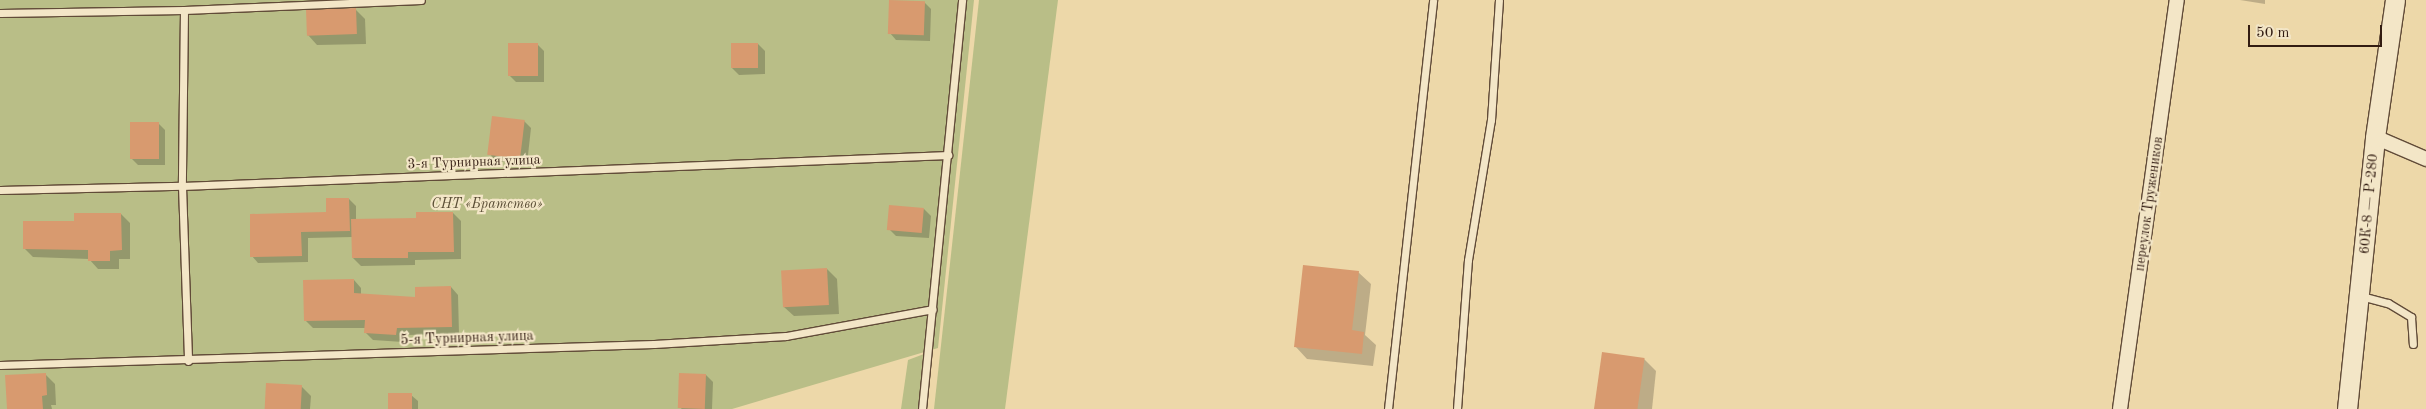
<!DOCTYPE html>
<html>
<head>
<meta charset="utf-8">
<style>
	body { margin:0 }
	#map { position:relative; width:2426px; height:409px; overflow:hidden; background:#edd8a9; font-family:"Old Standard TT",serif }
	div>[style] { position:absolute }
	.green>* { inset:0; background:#b9be87 }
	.shadow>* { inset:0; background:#0003 }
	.building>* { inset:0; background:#d89a6f; transform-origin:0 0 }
	.roads { filter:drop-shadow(1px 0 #614b38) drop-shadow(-1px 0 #614b38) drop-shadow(0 1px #614b38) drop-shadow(0 -1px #614b38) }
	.lane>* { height:7px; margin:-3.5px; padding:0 3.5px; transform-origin:3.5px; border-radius:3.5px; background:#f3e6c7 }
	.street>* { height:14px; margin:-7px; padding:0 7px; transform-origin:7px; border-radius:7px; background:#f3e6c7 }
	.secondary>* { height:19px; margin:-9.5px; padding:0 9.5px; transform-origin:9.5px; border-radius:9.5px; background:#f3e6c7 }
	span { translate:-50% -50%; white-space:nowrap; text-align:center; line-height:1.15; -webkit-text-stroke:4.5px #f3e6c7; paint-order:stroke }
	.street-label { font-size:14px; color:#321c12 }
	.park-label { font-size:14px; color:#5a4d35; font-style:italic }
	.scale { position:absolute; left:2248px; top:25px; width:134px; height:22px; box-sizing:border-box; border:2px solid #321c12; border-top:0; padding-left:6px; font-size:15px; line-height:18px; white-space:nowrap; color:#321c12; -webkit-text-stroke:4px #f3e6c7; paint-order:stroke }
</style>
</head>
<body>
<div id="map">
	<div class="green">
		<i style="clip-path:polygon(0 0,974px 0,938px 348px,732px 409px,0 409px)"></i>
		<i style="clip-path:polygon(979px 0,1058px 0,1005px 409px,934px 409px)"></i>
		<i style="clip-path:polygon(924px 354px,918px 409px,901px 409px,908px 360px)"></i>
	</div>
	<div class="shadow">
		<i style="clip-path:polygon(2240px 0,2265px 0,2265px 4px)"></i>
		<i style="clip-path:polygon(924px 2px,931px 9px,930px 41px,896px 40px,890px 33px)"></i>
		<i style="clip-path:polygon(355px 9px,365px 19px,366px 44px,317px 45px,308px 35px)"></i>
		<i style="clip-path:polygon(537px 44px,544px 51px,544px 82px,516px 82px,509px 75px)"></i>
		<i style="clip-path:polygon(758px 44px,765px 51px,765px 74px,739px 75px,732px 68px)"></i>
		<i style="clip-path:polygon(524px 121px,531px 128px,527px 164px,496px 161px,490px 154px)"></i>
		<i style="clip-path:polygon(158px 123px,165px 130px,165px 165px,138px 165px,131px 158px)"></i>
		<i style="clip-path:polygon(349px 199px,356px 206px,356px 220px,417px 219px,453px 213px,461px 221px,461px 259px,415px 260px,415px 265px,361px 266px,353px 258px,353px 237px,308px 238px,308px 262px,258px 263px,252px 256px)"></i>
		<i style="clip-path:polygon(924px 209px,931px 216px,929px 238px,896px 236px,889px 229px)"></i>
		<i style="clip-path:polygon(121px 214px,130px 223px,130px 259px,119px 259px,119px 269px,98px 269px,89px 259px,33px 257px,24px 248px)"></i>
		<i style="clip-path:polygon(827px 269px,837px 279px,839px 314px,794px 316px,784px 307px)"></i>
		<i style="clip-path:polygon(1358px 272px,1371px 284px,1365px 335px,1376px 345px,1373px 366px,1307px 359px,1295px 346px)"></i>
		<i style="clip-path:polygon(354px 280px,361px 288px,361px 295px,416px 298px,451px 287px,458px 295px,459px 334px,404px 335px,403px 342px,373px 340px,365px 332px,365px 328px,313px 328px,305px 320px)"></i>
		<i style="clip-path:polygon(1644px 359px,1656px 371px,1652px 409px,1596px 409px)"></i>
		<i style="clip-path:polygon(45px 374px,55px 384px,56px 405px,51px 405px,52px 409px,8px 409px)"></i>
		<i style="clip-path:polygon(706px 375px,713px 382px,712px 409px,681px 409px)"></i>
		<i style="clip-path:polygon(301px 386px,311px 396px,310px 409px,265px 409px)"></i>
		<i style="clip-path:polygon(411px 395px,418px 401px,418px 409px,390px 409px)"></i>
	</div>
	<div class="building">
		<i style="left:889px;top:0;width:36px;height:34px;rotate:2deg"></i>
		<i style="left:356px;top:8px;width:26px;height:50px;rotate:88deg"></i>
		<i style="left:508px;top:43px;width:30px;height:33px"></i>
		<i style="left:731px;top:43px;width:27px;height:25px"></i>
		<i style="left:492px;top:116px;width:33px;height:39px;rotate:7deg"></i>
		<i style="left:130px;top:122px;width:29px;height:37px"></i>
		<i style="clip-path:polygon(326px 198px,349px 198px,350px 231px,301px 232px,302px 256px,250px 257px,250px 214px,326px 212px)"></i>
		<i style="left:889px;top:205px;width:35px;height:25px;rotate:5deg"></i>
		<i style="clip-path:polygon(416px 212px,453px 212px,454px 252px,408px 252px,408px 258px,352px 258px,351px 219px,416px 218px)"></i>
		<i style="clip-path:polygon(74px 213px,121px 213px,122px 250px,110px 251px,110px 261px,88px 261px,88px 250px,23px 249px,23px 221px,74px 221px)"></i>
		<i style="clip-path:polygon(1303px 265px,1359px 271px,1352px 330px,1364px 332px,1362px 354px,1294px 347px)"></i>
		<i style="left:827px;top:268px;width:37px;height:46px;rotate:87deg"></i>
		<i style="clip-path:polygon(354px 279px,354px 293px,415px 297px,415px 287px,451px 286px,452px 327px,397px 328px,396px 335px,364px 333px,365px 320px,304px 321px,303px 280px)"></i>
		<i style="left:1602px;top:352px;width:43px;height:58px;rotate:8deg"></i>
		<i style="clip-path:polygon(46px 373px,47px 395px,42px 396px,43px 409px,7px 409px,5px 375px)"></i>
		<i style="left:679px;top:373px;width:27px;height:35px;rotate:2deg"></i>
		<i style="left:266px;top:383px;width:36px;height:26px;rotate:3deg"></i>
		<i style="left:388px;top:393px;width:24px;height:16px"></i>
	</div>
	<div class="roads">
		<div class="lane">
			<i style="left:184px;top:10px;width:176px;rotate:90.7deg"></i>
			<i style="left:182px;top:186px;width:175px;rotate:88deg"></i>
			<i style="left:0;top:13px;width:184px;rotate:-0.9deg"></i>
			<i style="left:184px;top:10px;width:237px;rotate:-2.4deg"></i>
			<i style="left:0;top:190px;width:182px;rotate:-1.3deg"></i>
			<i style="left:182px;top:186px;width:767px;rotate:-2.32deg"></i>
			<i style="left:2361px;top:296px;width:28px;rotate:15deg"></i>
			<i style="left:2388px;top:303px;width:27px;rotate:31deg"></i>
			<i style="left:2411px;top:317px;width:27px;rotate:86deg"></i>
			<i style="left:0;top:365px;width:654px;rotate:-1.84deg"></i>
			<i style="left:654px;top:344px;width:132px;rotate:-3.5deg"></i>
			<i style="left:786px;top:336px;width:149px;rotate:-10.4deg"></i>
			<i style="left:922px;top:409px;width:411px;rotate:-84.4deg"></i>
			<i style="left:1388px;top:409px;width:411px;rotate:-83.7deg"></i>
			<i style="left:1457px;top:409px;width:149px;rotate:-85.8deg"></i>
			<i style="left:1468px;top:260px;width:142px;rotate:-80.7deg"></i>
			<i style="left:1491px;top:120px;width:120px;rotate:-86.2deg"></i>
		</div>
		<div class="street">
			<i style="left:2375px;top:137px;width:56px;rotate:23.3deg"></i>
			<i style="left:2120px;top:409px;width:413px;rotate:-82.1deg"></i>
		</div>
		<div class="secondary">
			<i style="left:2347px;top:409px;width:273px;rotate:-84.1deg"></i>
			<i style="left:2375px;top:137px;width:138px;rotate:-81.7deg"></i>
		</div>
	</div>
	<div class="street-label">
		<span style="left:474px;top:162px;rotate:-2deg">3-я Турнирная улица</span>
		<span style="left:2149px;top:204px;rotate:-82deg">переулок Тружеников</span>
		<span style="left:2369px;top:204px;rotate:-85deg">60К-8 — Р-280</span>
		<span style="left:467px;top:338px;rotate:-2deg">5-я Турнирная улица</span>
	</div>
	<div class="park-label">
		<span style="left:487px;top:204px">СНТ «Братство»</span>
	</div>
	<div class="scale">50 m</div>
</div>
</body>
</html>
